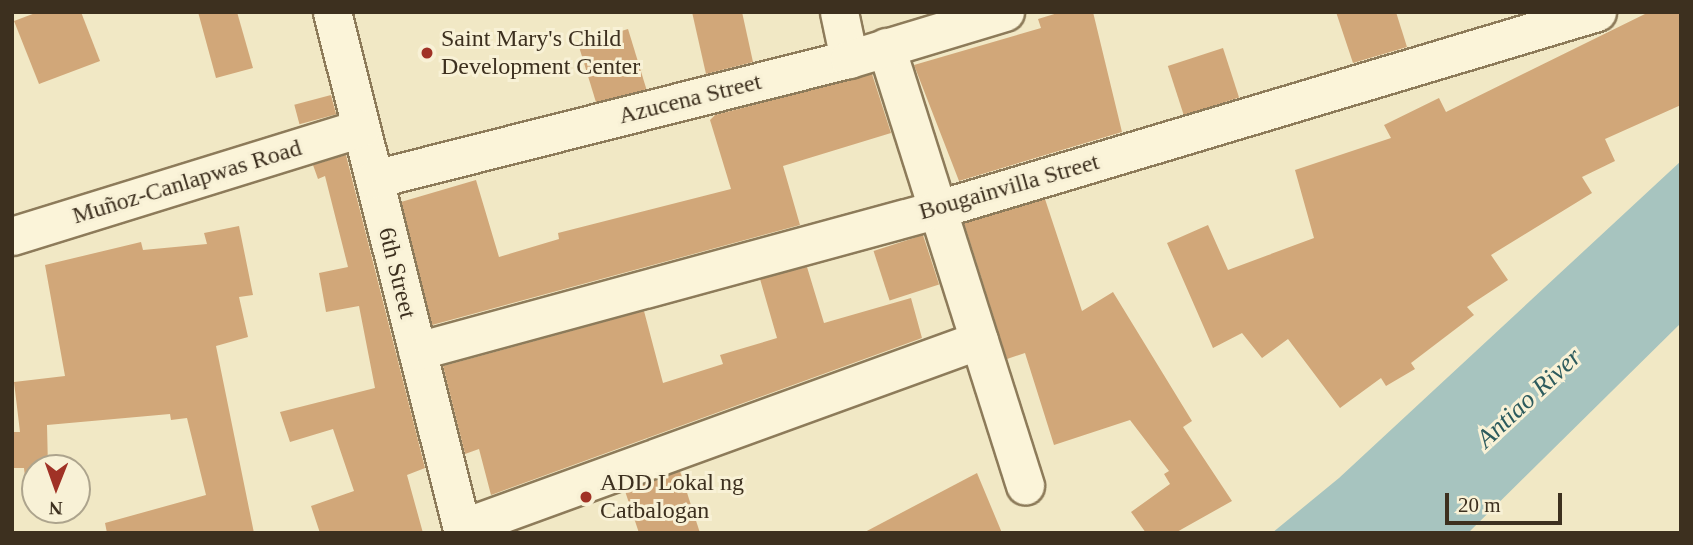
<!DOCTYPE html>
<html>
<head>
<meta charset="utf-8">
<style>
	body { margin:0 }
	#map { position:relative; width:1693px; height:545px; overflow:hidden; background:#f1e8c5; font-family:"Times New Roman",serif }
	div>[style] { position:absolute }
	.water>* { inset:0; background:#a7c4bf }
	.building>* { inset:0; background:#d1a779; transform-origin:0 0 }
	.roads { filter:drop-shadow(2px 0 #8d7b5a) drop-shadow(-2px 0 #8d7b5a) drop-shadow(0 2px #8d7b5a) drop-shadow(0 -2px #8d7b5a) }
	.minor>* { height:37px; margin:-18.5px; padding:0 18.5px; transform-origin:18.5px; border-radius:18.5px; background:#fbf4d9 }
	.dots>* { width:19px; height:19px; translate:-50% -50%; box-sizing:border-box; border:4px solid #f8f1d6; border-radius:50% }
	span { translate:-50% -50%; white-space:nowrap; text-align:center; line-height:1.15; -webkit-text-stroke:6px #f8f1d6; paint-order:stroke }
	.poi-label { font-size:24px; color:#3d301f }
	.left { translate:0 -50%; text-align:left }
	.street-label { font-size:24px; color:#3d301f }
	.water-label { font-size:26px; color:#2d5b5d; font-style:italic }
	.frame { position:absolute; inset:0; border:14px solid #3d301f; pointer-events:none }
	.north { position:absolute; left:21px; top:454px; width:70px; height:70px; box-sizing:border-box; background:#f8f1d6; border:2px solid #ada48d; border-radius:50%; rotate:181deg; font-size:19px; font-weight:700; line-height:28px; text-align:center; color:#3d301f }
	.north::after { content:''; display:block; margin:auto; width:24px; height:32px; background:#a03226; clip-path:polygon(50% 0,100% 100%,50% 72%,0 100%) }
	.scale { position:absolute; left:1445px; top:493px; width:117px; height:32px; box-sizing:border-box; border:4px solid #3d301f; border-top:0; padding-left:9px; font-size:21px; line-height:24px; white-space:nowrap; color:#3d301f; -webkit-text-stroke:5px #f8f1d6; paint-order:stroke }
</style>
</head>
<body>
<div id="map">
	<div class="water">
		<i style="clip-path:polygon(1681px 161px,1681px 323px,1468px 533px,1272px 533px,1339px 478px)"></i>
	</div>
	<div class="building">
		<i style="clip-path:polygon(38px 12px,81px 12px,100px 61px,39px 84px,14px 21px)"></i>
		<i style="clip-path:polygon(198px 12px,237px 12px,253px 68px,216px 78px)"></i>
		<i style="clip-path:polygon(692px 12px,742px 12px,753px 62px,706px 74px)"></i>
		<i style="clip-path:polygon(1061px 12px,1093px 12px,1122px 132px,959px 181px,914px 65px,1041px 28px,1038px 19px)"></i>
		<i style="clip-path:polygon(1336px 12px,1396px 12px,1407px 47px,1353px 63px)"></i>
		<i style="clip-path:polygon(1649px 12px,1681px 12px,1681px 105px,1605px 139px,1615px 161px,1582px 177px,1592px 193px,1491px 255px,1508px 280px,1467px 307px,1474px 315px,1411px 363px,1415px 369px,1386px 386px,1381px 378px,1340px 408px,1288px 339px,1262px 358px,1242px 333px,1213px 348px,1167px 243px,1208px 225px,1228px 270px,1314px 238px,1295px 170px,1391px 138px,1384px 125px,1439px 98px,1446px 112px)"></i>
		<i style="left:628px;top:29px;width:63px;height:52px;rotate:73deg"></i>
		<i style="left:1223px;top:48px;width:52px;height:58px;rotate:72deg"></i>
		<i style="clip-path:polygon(872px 74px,891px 133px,783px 166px,800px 225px,432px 325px,401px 202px,476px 180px,499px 257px,559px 239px,558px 233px,731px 189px,710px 120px,715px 115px)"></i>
		<i style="left:331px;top:95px;width:20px;height:38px;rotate:75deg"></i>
		<i style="clip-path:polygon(346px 155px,425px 468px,407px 475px,423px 533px,320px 533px,311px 506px,354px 491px,333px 429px,290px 442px,280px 412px,375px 388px,359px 306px,326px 312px,319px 273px,348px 267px,325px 176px,318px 179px,313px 165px)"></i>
		<i style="clip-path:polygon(1045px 199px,1082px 311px,1113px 292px,1192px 421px,1183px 427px,1232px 501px,1175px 533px,1146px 533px,1131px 512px,1170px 484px,1164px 474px,1169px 471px,1130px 420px,1054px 445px,1025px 353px,1007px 359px,964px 223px)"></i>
		<i style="clip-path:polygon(239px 226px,253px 295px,239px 297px,248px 337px,216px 346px,254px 533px,107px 533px,105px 523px,206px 495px,187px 418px,171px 420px,170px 414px,47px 425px,48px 468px,35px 468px,35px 487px,26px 487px,24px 468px,13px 468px,13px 432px,20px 432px,14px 382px,65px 376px,45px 265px,141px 242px,143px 250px,207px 244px,204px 233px)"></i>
		<i style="left:923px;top:235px;width:52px;height:52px;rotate:72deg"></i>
		<i style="clip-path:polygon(807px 267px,824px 323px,911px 298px,922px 338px,491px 495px,479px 449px,465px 454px,443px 366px,644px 311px,663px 383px,723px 364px,720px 355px,777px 338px,760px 279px)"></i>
		<i style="clip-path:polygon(680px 471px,700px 533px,639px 533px,625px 491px)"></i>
		<i style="clip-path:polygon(977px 473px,1002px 533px,863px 533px)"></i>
	</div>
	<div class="roads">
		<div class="minor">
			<i style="left:332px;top:12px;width:537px;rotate:75.89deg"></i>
			<i style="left:839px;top:12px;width:48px;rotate:78deg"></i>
			<i style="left:886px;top:47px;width:460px;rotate:72.4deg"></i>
			<i style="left:374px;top:179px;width:490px;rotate:-14.2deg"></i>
			<i style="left:849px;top:59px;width:163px;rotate:-16.8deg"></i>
			<i style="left:12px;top:236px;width:365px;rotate:-17.2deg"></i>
			<i style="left:417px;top:351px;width:537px;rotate:-15.23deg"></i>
			<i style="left:935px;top:210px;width:691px;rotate:-16.65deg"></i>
			<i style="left:462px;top:528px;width:550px;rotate:-19.98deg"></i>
		</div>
	</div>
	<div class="dots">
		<i style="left:427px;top:53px;background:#a03226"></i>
		<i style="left:586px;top:497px;background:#a03226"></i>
	</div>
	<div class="poi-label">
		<span class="left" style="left:441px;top:53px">Saint Mary's Child<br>Development Center</span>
		<span class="left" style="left:600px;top:497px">ADD Lokal ng<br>Catbalogan</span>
	</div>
	<div class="street-label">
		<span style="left:690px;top:99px;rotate:-14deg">Azucena Street</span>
		<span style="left:187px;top:182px;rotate:-17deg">Muñoz-Canlapwas Road</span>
		<span style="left:1009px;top:187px;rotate:-16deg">Bougainvilla Street</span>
		<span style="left:397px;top:273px;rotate:76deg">6th Street</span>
	</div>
	<div class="water-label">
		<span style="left:1529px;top:398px;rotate:-43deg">Antiao River</span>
	</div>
	<div class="frame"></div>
	<div class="north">N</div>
	<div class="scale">20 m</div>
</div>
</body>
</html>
